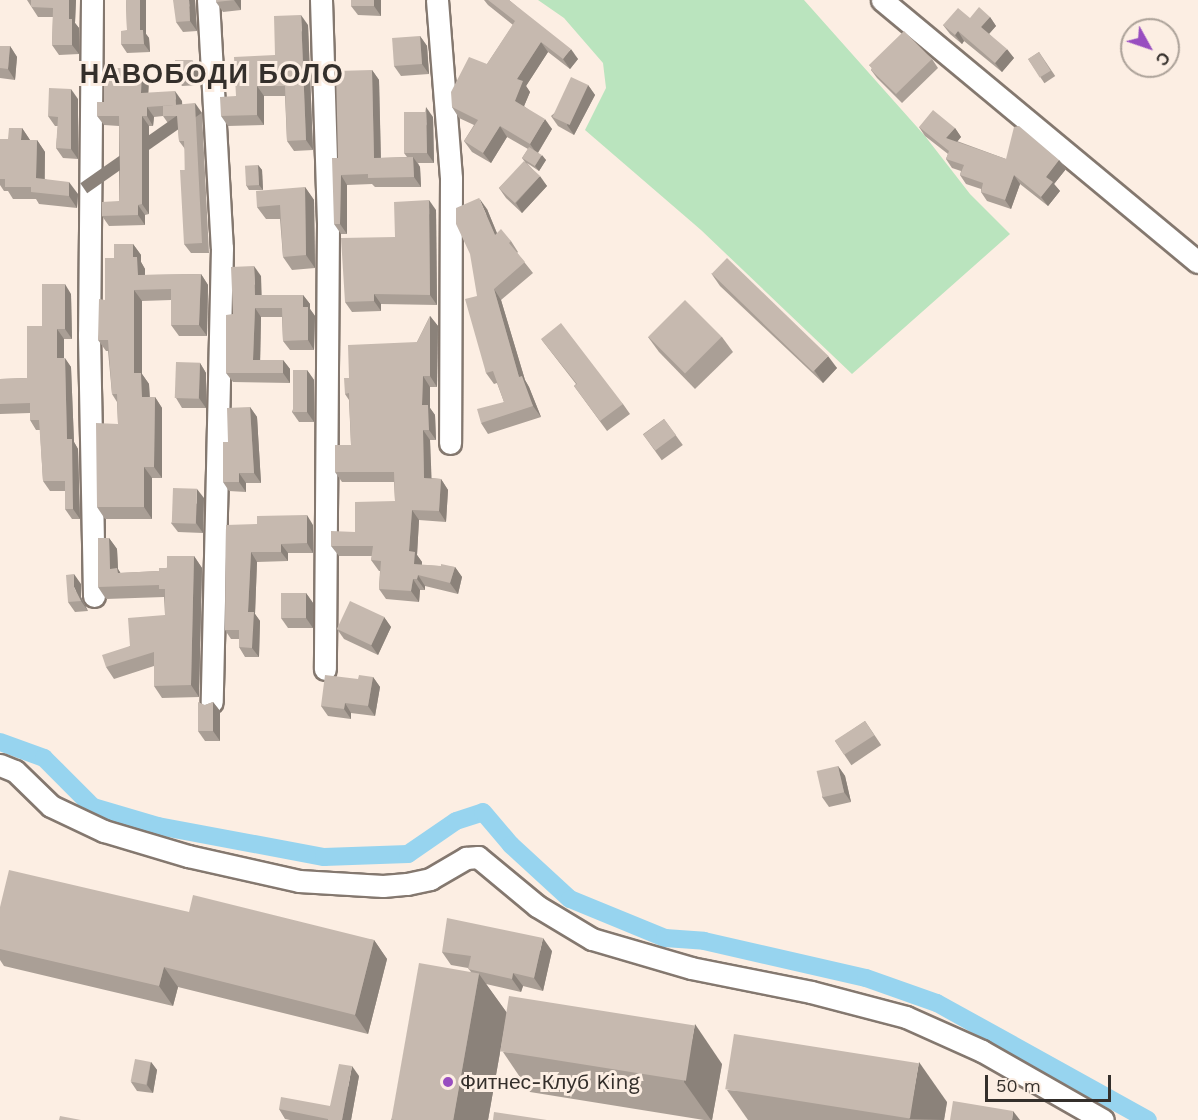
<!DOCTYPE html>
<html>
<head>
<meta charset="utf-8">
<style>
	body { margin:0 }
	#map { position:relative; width:1198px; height:1120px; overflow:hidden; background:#fceee3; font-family:"Work Sans",sans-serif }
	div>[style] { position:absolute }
	.green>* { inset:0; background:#bae4be }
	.canal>* { height:18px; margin:-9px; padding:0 9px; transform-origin:9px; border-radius:9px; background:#97d4ef }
	.roads { filter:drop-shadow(2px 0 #84786f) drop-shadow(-2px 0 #84786f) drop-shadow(0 2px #84786f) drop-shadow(0 -2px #84786f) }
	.minor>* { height:21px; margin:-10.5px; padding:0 10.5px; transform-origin:10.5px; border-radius:10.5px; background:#fff }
	.wall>* { inset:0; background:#aa9f96; transform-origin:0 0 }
	.shaded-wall>* { inset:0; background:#8b827a; transform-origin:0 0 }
	.building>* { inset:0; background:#c6b9af; transform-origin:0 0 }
	.dots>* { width:16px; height:16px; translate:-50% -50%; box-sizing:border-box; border:3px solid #fceee3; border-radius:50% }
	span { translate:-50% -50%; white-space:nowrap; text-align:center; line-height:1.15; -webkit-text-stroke:6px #fceee3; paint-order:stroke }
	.poi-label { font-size:21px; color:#342f2b }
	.left { translate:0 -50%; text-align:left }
	.district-label { font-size:27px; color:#342f2b; font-weight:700; letter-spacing:1.5px }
	.north { position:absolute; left:1120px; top:18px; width:60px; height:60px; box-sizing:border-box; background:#fceee3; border:2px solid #aca299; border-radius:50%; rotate:130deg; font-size:16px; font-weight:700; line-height:24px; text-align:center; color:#342f2b }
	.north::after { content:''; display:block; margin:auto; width:21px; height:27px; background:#984ec0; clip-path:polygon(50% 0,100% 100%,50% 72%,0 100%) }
	.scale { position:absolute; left:985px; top:1075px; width:126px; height:27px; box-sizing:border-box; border:3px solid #342f2b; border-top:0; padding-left:8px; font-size:18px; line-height:21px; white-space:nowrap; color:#342f2b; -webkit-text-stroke:4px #fceee3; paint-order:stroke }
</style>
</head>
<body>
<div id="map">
	<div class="green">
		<i style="clip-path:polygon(538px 0,804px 0,925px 136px,970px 194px,1010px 234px,852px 374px,701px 230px,585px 130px,606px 88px,603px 63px,564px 18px)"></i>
	</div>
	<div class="canal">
		<i style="left:0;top:742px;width:47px;rotate:20deg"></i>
		<i style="left:44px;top:758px;width:69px;rotate:45deg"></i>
		<i style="left:93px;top:807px;width:68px;rotate:16.3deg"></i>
		<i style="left:158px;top:826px;width:169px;rotate:10.6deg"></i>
		<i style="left:324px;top:857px;width:84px;rotate:-2deg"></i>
		<i style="left:408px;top:854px;width:58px;rotate:-34.5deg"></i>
		<i style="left:456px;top:821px;width:28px;rotate:-18deg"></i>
		<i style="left:483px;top:812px;width:43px;rotate:49.7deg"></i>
		<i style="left:511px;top:845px;width:80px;rotate:42.5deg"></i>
		<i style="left:570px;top:899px;width:103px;rotate:22.3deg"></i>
		<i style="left:665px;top:938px;width:39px;rotate:4deg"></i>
		<i style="left:704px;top:941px;width:166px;rotate:12.9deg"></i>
		<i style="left:866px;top:978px;width:75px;rotate:19.4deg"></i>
		<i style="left:937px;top:1003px;width:241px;rotate:29deg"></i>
	</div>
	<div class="roads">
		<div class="minor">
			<i style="left:92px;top:0;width:335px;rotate:90.5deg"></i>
			<i style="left:89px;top:335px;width:261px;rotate:88.9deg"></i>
			<i style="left:208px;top:0;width:248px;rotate:86.8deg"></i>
			<i style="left:222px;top:248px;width:454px;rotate:91.3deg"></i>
			<i style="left:321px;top:0;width:225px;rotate:88.2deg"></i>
			<i style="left:328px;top:225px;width:444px;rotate:90.4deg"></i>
			<i style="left:437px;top:0;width:179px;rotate:85.5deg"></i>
			<i style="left:451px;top:178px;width:265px;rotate:90.2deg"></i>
			<i style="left:882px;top:0;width:410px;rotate:39.7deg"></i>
			<i style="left:0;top:765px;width:16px;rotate:22deg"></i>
			<i style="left:15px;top:771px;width:50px;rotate:44.2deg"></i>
			<i style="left:51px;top:806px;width:59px;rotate:25.3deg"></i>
			<i style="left:104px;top:831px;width:88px;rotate:16.6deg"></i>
			<i style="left:188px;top:856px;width:114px;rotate:12.7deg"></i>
			<i style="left:299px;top:881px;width:84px;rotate:3.4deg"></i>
			<i style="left:383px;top:886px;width:24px;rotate:-5deg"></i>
			<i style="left:407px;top:884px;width:24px;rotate:-12deg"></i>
			<i style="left:430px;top:879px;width:42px;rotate:-30.3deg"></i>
			<i style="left:466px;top:858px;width:12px;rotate:-5deg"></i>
			<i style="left:478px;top:857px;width:77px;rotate:39.7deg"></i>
			<i style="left:537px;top:906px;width:64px;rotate:31deg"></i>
			<i style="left:592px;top:939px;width:103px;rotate:16.3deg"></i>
			<i style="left:691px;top:968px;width:122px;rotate:11.3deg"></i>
			<i style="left:811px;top:992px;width:98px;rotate:14.7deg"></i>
			<i style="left:906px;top:1017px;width:83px;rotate:24.1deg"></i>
			<i style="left:982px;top:1051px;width:139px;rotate:29.7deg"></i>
		</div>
	</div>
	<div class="wall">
		<i style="clip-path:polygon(27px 0,76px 0,75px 23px,79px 28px,79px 54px,59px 55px,52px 45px,53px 17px,38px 17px)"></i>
		<i style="clip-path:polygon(126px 0,146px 0,146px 34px,149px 38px,150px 52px,127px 53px,121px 44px,127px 30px)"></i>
		<i style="clip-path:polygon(195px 0,197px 31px,183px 32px,176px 22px)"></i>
		<i style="clip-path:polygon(216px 0,241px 0,241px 10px,223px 12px,216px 2px)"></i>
		<i style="clip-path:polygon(381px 0,381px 16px,358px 15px,351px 6px)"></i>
		<i style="clip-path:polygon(484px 0,509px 0,578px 59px,570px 69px,548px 52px,526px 86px,530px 92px,524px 106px,552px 129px,538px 153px,546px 160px,539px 171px,527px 163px,547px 186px,522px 213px,506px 198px,499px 188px,525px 162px,522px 158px,528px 149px,507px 137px,491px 163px,472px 152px,464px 141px,474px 125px,459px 118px,452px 107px,487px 64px,513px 25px,488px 5px)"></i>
		<i style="clip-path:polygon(990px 17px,996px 26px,989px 34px,1014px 58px,1002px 72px,964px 41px,962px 44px,950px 34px,943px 25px,970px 18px)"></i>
		<i style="clip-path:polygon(308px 25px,313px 150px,294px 151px,287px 141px,285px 96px,264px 96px,264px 125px,228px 126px,221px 116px,236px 96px)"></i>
		<i style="clip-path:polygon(420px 36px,427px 46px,429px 74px,401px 76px,394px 66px)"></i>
		<i style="clip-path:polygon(0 46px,10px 46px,17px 57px,15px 80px,0 78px)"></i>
		<i style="left:1039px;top:52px;width:29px;height:13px;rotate:56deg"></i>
		<i style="clip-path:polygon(932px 59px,938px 68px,902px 103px,877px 78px,871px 70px,872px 68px,869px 65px)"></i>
		<i style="clip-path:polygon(199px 70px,200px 85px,182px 86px,175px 76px)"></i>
		<i style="clip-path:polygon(372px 70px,379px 80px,381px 158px,407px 157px,404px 153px,433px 117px,434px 163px,418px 163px,420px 167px,421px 187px,375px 187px,372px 184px,347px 185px,347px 234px,341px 234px,334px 224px,338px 158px)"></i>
		<i style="clip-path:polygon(149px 78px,148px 93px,182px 101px,182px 105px,202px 113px,209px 253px,191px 253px,184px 244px,185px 149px,179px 141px,178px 126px,170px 126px,163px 116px,154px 117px,153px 126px,149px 126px,149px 214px,145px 215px,145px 225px,109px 226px,102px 216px,119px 201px,119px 126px,104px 125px,97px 116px,104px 102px)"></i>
		<i style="clip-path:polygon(588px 85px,595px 95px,574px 135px,558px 126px,551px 116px)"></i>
		<i style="clip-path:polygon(78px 99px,78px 159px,63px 158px,56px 148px,58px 126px,55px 126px,48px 116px)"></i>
		<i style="clip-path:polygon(919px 127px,955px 128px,961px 137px,957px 141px,1006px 159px,1059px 160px,1066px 169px,1054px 184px,1060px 191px,1048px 206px,1020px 184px,1011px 209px,987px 201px,981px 192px,981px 189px,966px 184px,960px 175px,961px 171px,952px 168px,946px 159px,948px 154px,925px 136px)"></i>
		<i style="clip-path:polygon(22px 128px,30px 140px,37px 140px,45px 152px,45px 179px,78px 194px,77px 208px,39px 204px,36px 199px,13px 199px,8px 191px,4px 191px,0 185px,0 139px,8px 139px)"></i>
		<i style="clip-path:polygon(258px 165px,262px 170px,263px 190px,249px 190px,246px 185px)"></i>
		<i style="clip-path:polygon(305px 187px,314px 200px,315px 268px,292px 270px,283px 257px,280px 219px,266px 219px,257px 207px)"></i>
		<i style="clip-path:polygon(487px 209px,497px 233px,511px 241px,518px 252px,517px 253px,533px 273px,501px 300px,525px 380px,529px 387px,541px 417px,488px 434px,481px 423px,504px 402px,497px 383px,494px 384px,486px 373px,477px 296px)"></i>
		<i style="clip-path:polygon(436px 210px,437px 305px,381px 304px,381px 311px,352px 312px,345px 302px,395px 237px)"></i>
		<i style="clip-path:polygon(133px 244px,141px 255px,141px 262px,145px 269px,145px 275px,201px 274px,208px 285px,207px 336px,179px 336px,171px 325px,171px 300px,142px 301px,142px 374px,149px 384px,150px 397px,155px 397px,162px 408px,162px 478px,152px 478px,152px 519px,105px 519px,97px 507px,118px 424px,117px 402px,112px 394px,108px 351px,106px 351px,98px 340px,105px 300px,114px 258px)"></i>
		<i style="clip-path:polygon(711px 273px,837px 368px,823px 383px,720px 286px)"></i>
		<i style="clip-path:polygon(261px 276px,261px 295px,303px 295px,310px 304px,310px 309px,315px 316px,314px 350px,290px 350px,283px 341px,282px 317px,261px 317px,260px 360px,283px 360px,290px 369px,290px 383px,233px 382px,226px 373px,233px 314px)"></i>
		<i style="clip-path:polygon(71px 294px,72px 339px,64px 339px,64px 358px,71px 367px,74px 442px,78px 449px,80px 519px,72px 519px,65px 509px,65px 491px,50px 491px,43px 481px,40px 430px,36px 430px,30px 420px,30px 413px,0 414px,0 379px,27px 378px)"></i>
		<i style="clip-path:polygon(430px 316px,438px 326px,437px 387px,430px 387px,430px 408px,435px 415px,436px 440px,430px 440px,431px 478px,441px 479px,448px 490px,446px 522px,419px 520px,417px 555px,422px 562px,422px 565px,455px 567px,462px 577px,458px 594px,425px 586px,425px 590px,420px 590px,419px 602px,386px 599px,379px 589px,380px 571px,379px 571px,371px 560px,372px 556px,339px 556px,331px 546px,355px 532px,395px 501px,394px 482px,342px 482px,335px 472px,351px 445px,349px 400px,345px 394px,349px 378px,417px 342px)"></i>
		<i style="clip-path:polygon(648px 337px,722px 337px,733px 352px,695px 389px,659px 352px)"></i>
		<i style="clip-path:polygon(541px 339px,623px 404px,630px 414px,607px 431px,574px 386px,576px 384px)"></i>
		<i style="clip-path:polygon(200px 363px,206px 373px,206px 408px,182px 408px,176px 398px)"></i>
		<i style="clip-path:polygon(307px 370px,314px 380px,314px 422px,299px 422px,292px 412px)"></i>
		<i style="clip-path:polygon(250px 407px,257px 417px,261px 483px,246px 483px,246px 492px,229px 491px,223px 482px,228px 442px)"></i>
		<i style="left:664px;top:419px;width:32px;height:26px;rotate:54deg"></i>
		<i style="clip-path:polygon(204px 498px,203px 533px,178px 532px,171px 523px)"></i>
		<i style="clip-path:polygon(226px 525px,313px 525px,313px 553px,288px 553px,288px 561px,257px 562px,255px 614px,260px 621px,259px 657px,245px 657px,239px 647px,239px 639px,231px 639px,225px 630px)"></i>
		<i style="clip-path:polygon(109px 538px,117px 549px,118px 569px,120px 573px,159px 571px,194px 556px,202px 568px,199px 697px,162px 698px,154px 686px,154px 666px,114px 679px,106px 667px,165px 615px,164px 597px,106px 599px,98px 587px)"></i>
		<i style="clip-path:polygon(81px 584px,81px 597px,88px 611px,75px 612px,68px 602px)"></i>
		<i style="clip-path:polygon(306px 593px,313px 603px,313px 628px,288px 628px,281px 618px)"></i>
		<i style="clip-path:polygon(384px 617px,391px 627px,378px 655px,344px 639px,337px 629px)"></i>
		<i style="clip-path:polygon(373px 677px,380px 687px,375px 716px,351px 713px,351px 719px,328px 716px,321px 706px,358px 679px)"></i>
		<i style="clip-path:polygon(213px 702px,220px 711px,220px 741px,205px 741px,198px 731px,205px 705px)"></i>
		<i style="left:865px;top:721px;width:29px;height:36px;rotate:56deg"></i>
		<i style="clip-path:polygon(838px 766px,845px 776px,851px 802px,829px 807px,822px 797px)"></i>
		<i style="clip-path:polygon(0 907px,189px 912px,374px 940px,387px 959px,368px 1034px,178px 987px,173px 1006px,4px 966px,0 960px)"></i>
		<i style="clip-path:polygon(552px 951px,543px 991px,523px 986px,521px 992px,486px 984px,507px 1013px,488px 1120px,391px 1120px,471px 972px,468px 968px,451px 965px,442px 952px)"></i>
		<i style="clip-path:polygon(503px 1052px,722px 1064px,712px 1120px,704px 1120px,530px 1092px)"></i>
		<i style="clip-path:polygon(151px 1062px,157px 1070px,153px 1093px,137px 1091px,131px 1082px)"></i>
		<i style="clip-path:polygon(359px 1076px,351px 1120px,290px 1120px,285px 1119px,279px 1109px,330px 1106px)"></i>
		<i style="clip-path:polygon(727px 1090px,947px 1102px,944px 1120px,748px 1120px)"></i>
	</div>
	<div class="shaded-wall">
		<i style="clip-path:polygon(69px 0,76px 0,75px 23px,79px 28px,79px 54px,72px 45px,69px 19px)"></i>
		<i style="clip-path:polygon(140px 0,146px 0,146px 34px,149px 38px,150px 52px,144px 44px,140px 30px)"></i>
		<i style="clip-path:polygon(189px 0,195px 0,197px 31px,190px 21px)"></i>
		<i style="clip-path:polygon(234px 0,241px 0,241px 10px)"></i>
		<i style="clip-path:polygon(374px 0,381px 0,381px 16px,374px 6px)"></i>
		<i style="clip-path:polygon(301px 15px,308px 25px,313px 150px,306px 140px)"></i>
		<i style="clip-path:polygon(990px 17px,996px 26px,987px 36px,981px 27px)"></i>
		<i style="clip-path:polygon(958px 31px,964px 41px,962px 44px,955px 35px)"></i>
		<i style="clip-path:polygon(420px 36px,427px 46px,429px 74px,422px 64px)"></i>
		<i style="clip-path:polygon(541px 42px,548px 52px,526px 86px,530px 92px,522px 111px,515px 101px,517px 79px)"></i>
		<i style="clip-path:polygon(10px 46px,17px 57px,15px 80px,8px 69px)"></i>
		<i style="clip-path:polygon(571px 49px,578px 59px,570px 69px,563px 59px)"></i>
		<i style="clip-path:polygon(1007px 49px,1014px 58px,1002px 72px,995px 63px)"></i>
		<i style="clip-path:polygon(192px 60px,199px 70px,200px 85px,193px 75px)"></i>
		<i style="clip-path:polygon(142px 68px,149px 78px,148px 103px,141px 93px)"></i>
		<i style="clip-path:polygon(372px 70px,379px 80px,381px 168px,374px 158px)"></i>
		<i style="clip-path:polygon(588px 85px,595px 95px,574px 135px,567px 125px)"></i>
		<i style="clip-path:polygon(257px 86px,264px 96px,264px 125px,257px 115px)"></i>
		<i style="clip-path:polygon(71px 89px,78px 99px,78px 159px,71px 149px)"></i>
		<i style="clip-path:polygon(175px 91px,182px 101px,183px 115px,176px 105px)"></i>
		<i style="left:195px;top:103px;width:12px;height:140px;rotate:55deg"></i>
		<i style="clip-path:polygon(147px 107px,154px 117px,153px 126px,147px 116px)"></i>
		<i style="clip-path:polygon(426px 107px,433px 117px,434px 163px,427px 153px)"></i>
		<i style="clip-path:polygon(142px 116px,149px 126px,149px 214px,142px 204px)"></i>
		<i style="clip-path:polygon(545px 119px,552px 129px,537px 154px,530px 144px)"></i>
		<i style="clip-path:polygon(500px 126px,507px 137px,491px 163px,483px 153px)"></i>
		<i style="clip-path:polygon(22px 128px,30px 140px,21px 140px)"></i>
		<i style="clip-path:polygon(955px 128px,961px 137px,953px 147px,946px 138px)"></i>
		<i style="clip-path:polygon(37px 140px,45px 152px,44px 190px,36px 178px)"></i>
		<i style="clip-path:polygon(542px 155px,546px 160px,539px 171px,535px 166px)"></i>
		<i style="clip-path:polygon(413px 157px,420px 167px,421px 187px,414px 177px)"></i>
		<i style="clip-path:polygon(1059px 160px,1066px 169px,1054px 184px,1060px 191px,1048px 206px,1041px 197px,1046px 177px)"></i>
		<i style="clip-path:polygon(258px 165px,262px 170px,263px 190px,259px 185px)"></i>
		<i style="clip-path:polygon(341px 175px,347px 185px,347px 234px,340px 224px)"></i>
		<i style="clip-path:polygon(1014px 175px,1020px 184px,1011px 209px,1005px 200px)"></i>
		<i style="clip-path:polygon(540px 176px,547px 186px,522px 213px,516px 203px)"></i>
		<i style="clip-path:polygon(69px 182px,78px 194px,77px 208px,69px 196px)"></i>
		<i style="clip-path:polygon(305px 187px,314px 200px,315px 268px,306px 255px)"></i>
		<i style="clip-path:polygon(479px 198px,487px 209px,502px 246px,495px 235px)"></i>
		<i style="clip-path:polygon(429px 200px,436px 210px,437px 305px,430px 295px)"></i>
		<i style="clip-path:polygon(138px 205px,145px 215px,145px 225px,138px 215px)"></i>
		<i style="clip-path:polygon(133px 244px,141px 255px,141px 262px,145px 269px,145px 287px,138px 275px,133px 257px)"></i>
		<i style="clip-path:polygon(254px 266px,261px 276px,262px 304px,255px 295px)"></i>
		<i style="clip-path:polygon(201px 274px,208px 285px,207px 336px,199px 325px)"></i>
		<i style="clip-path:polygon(65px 284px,71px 294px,72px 339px,65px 329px)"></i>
		<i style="clip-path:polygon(494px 289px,501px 300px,525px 380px,529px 387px,541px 417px,533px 406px,519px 377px)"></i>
		<i style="clip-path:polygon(134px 290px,142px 301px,142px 374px,149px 384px,150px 408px,142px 397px,134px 373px)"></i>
		<i style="clip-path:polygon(374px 294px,381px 304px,381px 311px,374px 301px)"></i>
		<i style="clip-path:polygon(303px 295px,310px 304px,310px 309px,315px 316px,314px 350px,308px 340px,303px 307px)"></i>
		<i style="clip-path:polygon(255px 308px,261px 317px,260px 369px,253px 360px)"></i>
		<i style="clip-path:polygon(430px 316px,438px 326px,437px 387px,430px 376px)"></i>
		<i style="clip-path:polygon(57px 329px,64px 339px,64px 367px,57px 358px)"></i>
		<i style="clip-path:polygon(828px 356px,837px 368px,823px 383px,814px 370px)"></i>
		<i style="clip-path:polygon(65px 358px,71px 367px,74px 442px,78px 449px,80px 519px,73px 509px,67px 439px)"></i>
		<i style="clip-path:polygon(283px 360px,290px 369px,290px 383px,283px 373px)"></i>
		<i style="clip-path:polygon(200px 363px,206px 373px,206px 408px,199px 398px)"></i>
		<i style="clip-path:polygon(307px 370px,314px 380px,314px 422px,307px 412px)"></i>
		<i style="clip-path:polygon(423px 376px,430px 387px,430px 408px,435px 415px,436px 440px,429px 430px,422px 405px)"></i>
		<i style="clip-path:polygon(155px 397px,162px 408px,162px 478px,154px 467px)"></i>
		<i style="clip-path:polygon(250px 407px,257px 417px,261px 483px,254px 473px)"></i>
		<i style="clip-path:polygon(423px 430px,430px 440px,432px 489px,424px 478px)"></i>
		<i style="clip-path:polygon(144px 467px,152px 478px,152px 519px,144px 507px)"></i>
		<i style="clip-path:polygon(239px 473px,246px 483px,246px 492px,239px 482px)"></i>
		<i style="clip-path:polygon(441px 479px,448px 490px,446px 522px,439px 511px)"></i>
		<i style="clip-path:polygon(197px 489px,204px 498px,203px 533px,196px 523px)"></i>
		<i style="clip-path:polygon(412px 510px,419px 520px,417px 555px,422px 562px,421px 575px,414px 564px,409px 551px)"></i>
		<i style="clip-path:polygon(307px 515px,313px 525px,313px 553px,307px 543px)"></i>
		<i style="clip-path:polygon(109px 538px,117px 549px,118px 569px,125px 580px,110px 569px)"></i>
		<i style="clip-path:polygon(281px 544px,288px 553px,288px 561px,281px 552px)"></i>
		<i style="clip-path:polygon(251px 552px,257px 562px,255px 614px,260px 621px,259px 657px,252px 648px,248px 612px)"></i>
		<i style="clip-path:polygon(194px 556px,202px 568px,199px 697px,191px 685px)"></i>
		<i style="clip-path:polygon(455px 567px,462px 577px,458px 594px,450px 583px)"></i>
		<i style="clip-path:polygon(74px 574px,81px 584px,81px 597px,88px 611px,81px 601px,74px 587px)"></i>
		<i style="clip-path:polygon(418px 575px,425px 586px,425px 590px,417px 579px)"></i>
		<i style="clip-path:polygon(413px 579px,420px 590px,419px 602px,411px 591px)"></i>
		<i style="clip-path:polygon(306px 593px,313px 603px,313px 628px,306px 618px)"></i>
		<i style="clip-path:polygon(384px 617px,391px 627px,378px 655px,371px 645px)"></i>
		<i style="clip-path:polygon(373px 677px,380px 687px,375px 716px,368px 706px)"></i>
		<i style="clip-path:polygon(213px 702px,220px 711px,220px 741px,213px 731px)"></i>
		<i style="clip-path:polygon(345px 703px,351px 713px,351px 719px,344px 709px)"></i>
		<i style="clip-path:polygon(838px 766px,845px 776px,851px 802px,844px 792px)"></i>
		<i style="clip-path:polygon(543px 938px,552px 951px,543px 991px,534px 978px)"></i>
		<i style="clip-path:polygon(374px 940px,387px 959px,368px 1034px,355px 1015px)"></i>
		<i style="clip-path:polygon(164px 967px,178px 987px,173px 1006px,159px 986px)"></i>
		<i style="clip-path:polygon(513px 973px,523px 986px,521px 992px,512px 979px)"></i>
		<i style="clip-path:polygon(479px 974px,507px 1013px,488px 1120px,453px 1120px)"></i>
		<i style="clip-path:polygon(695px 1024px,722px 1064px,712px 1120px,711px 1120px,684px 1082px)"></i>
		<i style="clip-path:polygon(151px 1062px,157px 1070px,153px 1093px,147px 1085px)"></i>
		<i style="clip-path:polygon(919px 1062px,947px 1102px,944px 1120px,909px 1119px)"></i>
		<i style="clip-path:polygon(352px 1066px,359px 1076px,351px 1120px,342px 1120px)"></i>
		<i style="clip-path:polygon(1013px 1111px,1020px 1120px,1012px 1120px)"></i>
	</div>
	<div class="building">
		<i style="clip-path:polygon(31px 0,69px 0,69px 19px,72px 19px,72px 45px,52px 45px,53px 8px,31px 7px)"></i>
		<i style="clip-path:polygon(126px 0,140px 0,140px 30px,143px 30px,144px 44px,121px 44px,121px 31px,127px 30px)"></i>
		<i style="clip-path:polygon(173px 0,189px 0,190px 21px,176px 22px)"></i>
		<i style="clip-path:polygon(216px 0,235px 0,216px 2px)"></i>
		<i style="left:351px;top:0;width:23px;height:6px"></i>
		<i style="clip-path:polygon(488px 0,509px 0,571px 49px,563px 59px,541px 42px,517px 79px,523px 81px,515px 101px,545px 119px,530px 144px,500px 126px,483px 153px,464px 141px,478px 120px,452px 107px,451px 92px,469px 57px,487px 64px,515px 21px)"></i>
		<i style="clip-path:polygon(979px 7px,990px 17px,981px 27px,1007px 49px,995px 63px,958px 31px,955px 35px,943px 25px,958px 8px,970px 18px)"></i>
		<i style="clip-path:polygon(301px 15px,306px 140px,287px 141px,285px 86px,257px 86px,257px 115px,221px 116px,220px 97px,236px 96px,234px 57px,275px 55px,274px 16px)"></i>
		<i style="clip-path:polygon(904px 31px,932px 59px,896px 94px,871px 70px,872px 68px,869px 65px)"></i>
		<i style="left:420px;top:36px;width:28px;height:28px;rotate:86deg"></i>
		<i style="clip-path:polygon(0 46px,10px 46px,8px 69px,0 68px)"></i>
		<i style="left:1039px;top:52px;width:22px;height:13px;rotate:58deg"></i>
		<i style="left:175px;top:60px;width:17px;height:16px"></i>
		<i style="clip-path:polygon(104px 68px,142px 68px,141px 93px,175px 91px,176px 105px,147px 107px,147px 116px,142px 116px,142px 204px,138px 205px,138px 215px,102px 216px,102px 202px,119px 201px,120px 172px,119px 116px,97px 116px,97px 102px,104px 102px)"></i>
		<i style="clip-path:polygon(372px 70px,374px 158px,413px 157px,414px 177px,368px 178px,368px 174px,341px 175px,340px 224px,334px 224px,332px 158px,338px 158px,336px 71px)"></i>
		<i style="left:571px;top:77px;width:19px;height:44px;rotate:25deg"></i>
		<i style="clip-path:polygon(49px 88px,71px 89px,71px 149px,56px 148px,58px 117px,48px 116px)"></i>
		<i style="clip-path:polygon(195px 103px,202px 243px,184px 244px,180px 170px,185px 170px,184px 141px,179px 141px,177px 116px,163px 116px,163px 106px)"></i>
		<i style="clip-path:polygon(426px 107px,427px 153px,404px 153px,404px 112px,425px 112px)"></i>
		<i style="clip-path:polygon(933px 110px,955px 128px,946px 138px,1006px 159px,1014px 127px,1019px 126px,1059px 160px,1046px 177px,1053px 182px,1041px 197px,1014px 175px,1005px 200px,981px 192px,983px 183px,960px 175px,964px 165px,946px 159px,949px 151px,919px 127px)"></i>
		<i style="clip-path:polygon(9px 128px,22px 128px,21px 140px,37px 140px,36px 178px,69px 182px,69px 196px,31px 192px,31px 187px,5px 187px,5px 179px,0 179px,0 139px,8px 139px)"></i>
		<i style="left:529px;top:147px;width:15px;height:13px;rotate:32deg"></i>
		<i style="left:524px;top:161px;width:22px;height:37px;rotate:43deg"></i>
		<i style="left:258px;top:165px;width:20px;height:13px;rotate:87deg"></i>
		<i style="clip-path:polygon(305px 187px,306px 255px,283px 257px,280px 205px,257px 207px,256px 191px)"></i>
		<i style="clip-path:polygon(479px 198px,495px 235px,501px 229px,511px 241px,509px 243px,525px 262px,494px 289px,519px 377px,522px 376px,533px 406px,481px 423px,477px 409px,504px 402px,493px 371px,486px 373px,465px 299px,477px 296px,470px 254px,456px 224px,456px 208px)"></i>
		<i style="clip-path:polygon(429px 200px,430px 295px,374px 294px,374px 301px,345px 302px,341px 238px,395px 237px,394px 202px)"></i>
		<i style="clip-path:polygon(114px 244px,133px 244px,133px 257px,137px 257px,138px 275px,201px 274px,199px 325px,171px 325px,171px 289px,134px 290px,134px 373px,141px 373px,142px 397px,155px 397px,154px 467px,144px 467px,144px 507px,97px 507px,96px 423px,118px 424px,117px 394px,112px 394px,108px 340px,98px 340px,99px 299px,105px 300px,105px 258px,114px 258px)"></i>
		<i style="left:727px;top:258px;width:141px;height:22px;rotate:44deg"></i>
		<i style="clip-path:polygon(254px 266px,255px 295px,303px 295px,303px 307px,308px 307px,308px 340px,283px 341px,282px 308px,255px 308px,253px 360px,283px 360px,283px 373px,226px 373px,226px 315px,233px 314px,231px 267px)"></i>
		<i style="clip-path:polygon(42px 284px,65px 284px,65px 329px,57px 329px,57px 358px,65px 358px,67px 439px,72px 439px,73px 509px,65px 509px,65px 481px,43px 481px,39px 420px,30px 420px,30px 403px,0 404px,0 379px,27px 378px,27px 326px,42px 326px)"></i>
		<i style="left:685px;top:300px;width:52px;height:52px;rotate:45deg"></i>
		<i style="clip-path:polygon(430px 316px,430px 376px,423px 376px,422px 405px,428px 405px,429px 430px,423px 430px,424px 478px,441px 479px,439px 511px,412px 510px,409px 551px,415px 552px,414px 564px,441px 566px,441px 564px,455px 567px,450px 583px,418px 575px,417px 579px,413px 579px,411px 591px,379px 589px,381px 561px,371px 560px,373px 546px,331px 546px,331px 531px,355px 532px,355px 502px,395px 501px,394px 472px,335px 472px,335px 445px,351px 445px,349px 393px,345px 394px,344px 378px,349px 378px,348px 345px,417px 342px)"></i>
		<i style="clip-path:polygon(561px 323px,623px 404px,600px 421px,574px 386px,577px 384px,541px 339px)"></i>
		<i style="left:176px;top:362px;width:24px;height:36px;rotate:2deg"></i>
		<i style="left:293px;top:370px;width:14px;height:42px"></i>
		<i style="clip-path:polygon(250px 407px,254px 473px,239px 473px,239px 482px,223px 482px,223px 442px,228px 442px,227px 408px)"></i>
		<i style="left:664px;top:419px;width:20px;height:26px;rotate:53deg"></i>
		<i style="left:173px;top:488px;width:24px;height:35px;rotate:2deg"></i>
		<i style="clip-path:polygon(307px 515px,307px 543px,281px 544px,281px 552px,251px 552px,248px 612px,254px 612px,252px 648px,239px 647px,239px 630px,225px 630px,226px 525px,257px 524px,257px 516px)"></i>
		<i style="clip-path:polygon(98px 538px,109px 538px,110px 569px,117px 568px,118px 573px,159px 571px,159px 568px,167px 568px,167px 556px,194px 556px,191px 685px,154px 686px,154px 652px,106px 667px,102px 655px,130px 646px,128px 618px,165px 615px,165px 589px,159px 589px,159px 585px,98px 587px)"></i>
		<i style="clip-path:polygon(74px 574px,74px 587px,81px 601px,68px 602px,66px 575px)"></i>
		<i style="left:281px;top:593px;width:25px;height:25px"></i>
		<i style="left:350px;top:601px;width:38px;height:31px;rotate:25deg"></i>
		<i style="clip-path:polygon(325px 675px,358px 679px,359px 675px,373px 677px,368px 706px,345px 703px,344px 709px,321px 706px)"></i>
		<i style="clip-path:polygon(198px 702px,205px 705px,213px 702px,213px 731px,198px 731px)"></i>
		<i style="left:865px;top:721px;width:17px;height:36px;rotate:57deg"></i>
		<i style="left:838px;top:766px;width:27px;height:22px;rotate:77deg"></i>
		<i style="clip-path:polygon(9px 870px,189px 912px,193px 895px,374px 940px,355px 1015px,164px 967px,159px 986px,0 949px,0 907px)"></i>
		<i style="clip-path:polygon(447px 918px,543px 938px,534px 978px,513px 973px,512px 979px,468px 969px,471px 956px,442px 952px)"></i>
		<i style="left:419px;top:963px;width:61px;height:159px;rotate:10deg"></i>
		<i style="left:509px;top:996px;width:188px;height:56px;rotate:9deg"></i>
		<i style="left:734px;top:1034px;width:187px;height:56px;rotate:9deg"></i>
		<i style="left:135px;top:1059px;width:16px;height:23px;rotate:11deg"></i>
		<i style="clip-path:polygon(339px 1064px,352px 1066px,342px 1120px,328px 1120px,328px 1119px,279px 1109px,281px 1097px,330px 1106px)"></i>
		<i style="clip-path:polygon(953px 1101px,1013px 1111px,1012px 1120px,950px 1120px)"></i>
		<i style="clip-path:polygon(494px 1112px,547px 1120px,493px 1120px)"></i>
		<i style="clip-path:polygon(60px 1116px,81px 1120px,59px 1120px)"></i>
	</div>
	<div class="dots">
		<i style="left:448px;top:1082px;background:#984ec0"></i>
	</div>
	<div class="poi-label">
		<span class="left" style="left:460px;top:1082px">Фитнес-Клуб King</span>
	</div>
	<div class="district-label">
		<span style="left:212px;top:75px">НАВОБОДИ БОЛО</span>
	</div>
	<div class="north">С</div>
	<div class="scale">50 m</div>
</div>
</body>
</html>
